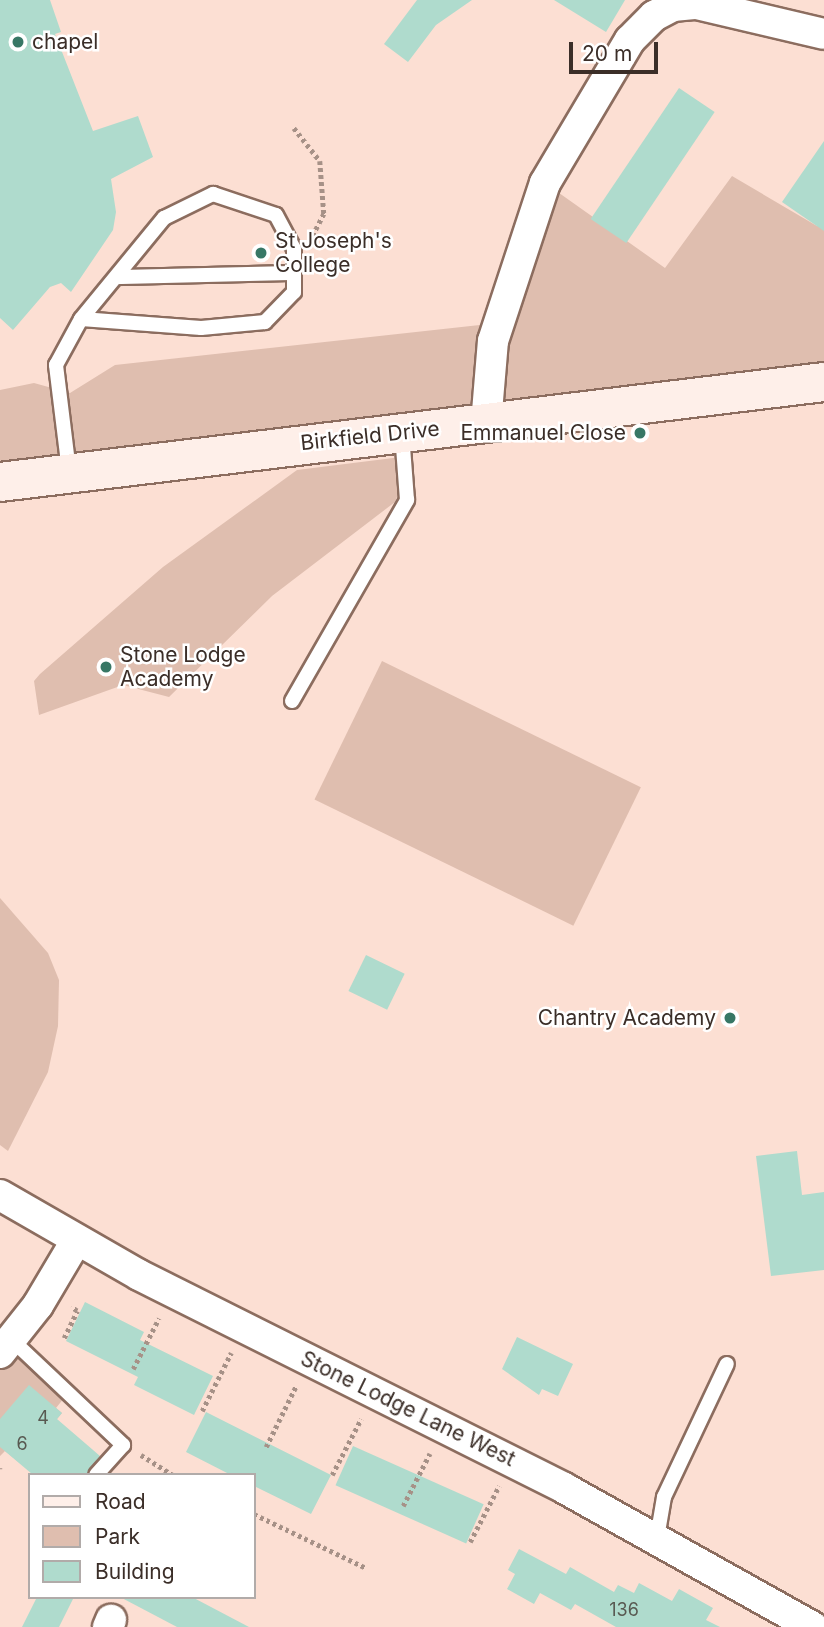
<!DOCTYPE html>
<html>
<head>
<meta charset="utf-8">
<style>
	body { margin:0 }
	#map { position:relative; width:824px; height:1627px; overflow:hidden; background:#fcdfd3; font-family:Inter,sans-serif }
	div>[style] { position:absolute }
	.green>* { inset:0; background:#dfbeaf; transform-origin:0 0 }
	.building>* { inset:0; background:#afdbcd; transform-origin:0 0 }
	.path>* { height:4.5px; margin-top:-2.25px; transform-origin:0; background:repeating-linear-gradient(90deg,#a69187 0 3.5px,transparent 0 7px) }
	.roads { filter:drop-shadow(2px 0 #8c6d5f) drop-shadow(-2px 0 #8c6d5f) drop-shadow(0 2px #8c6d5f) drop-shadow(0 -2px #8c6d5f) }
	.lane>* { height:14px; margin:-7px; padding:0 7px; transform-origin:7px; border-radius:7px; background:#fff }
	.street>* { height:30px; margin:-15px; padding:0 15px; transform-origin:15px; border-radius:15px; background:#fff }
	.secondary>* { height:38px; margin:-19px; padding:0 19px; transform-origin:19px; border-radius:19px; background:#feefe9 }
	.dots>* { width:19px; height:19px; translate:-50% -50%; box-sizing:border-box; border:4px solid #fff; border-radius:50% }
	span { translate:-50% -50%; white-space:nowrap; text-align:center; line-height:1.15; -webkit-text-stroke:5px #fff; paint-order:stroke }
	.number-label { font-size:18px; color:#585951 }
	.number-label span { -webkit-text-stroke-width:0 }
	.poi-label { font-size:21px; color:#3b2e28 }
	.left { translate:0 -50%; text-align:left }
	.right { translate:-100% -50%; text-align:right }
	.street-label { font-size:21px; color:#3b2e28 }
	.legend { position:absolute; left:28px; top:1473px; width:228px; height:126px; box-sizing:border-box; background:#fff; border:2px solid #b1aba9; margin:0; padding:9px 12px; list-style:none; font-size:21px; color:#3b2e28 }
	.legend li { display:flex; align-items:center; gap:14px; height:35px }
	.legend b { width:35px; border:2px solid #b1aba9 }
	.scale { position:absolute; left:569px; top:42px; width:89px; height:32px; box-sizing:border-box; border:4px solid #3b2e28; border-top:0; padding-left:9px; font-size:21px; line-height:24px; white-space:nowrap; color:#3b2e28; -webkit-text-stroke:5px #fff; paint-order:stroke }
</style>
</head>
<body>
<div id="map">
	<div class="green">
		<i style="clip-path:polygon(732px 176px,817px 226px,824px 216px,824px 382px,0 482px,0 390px,34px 383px,70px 393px,115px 365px,498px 323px,545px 183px,665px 268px)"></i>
		<i style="clip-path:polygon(401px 457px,402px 484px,395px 502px,272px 596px,169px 697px,123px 685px,39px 715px,34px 681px,40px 674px,163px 567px,297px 470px)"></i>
		<i style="left:382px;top:661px;width:288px;height:154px;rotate:26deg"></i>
		<i style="clip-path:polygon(0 898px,48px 953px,59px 980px,58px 1026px,48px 1072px,8px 1151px,0 1145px)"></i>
		<i style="clip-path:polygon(12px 1340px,68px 1393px,56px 1408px,62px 1413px,20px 1463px,5px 1451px,0 1456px,0 1353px)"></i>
	</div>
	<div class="building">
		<i style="clip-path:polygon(0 0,50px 0,61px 32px,55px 34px,93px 131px,138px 116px,153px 157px,111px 179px,116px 212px,113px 230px,71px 292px,61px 283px,50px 287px,13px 330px,0 318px)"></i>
		<i style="clip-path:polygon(417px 0,472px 0,436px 25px,408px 62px,384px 44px)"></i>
		<i style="clip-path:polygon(554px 0,625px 0,606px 32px)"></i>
		<i style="left:679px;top:88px;width:43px;height:158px;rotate:34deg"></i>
		<i style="clip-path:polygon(824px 141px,824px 231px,782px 202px)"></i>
		<i style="left:366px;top:955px;width:43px;height:40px;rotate:26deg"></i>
		<i style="clip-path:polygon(797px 1151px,802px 1195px,824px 1192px,824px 1270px,771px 1276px,756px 1156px)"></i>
		<i style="clip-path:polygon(85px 1302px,144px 1332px,140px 1340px,213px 1376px,194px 1415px,134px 1385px,138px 1377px,66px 1341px)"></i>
		<i style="clip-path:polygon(517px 1337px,573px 1364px,558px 1396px,542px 1389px,539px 1395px,502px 1369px)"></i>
		<i style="clip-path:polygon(29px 1385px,62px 1413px,57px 1419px,100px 1456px,87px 1475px,32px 1474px,0 1447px,0 1419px)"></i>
		<i style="clip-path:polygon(206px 1412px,331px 1475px,311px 1514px,254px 1486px,254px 1475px,231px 1475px,186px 1452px)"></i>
		<i style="left:353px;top:1446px;width:143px;height:43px;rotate:24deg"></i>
		<i style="clip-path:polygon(519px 1549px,566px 1574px,570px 1567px,614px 1592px,618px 1585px,634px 1593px,639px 1583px,672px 1601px,679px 1589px,713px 1608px,706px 1620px,720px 1627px,616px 1627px,575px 1604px,571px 1610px,540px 1593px,534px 1604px,507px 1589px,515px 1574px,508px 1570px)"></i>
		<i style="clip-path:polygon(37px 1597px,74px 1597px,59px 1627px,22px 1627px)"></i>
		<i style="clip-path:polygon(120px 1597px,192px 1597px,249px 1627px,177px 1627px)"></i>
	</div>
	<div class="path">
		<i style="left:294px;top:128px;width:42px;rotate:51.8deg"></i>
		<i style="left:320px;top:161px;width:53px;rotate:85.7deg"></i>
		<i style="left:324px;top:214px;width:27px;rotate:117deg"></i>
		<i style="left:64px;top:1338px;width:30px;rotate:-64deg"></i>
		<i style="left:77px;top:1311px;width:7px;rotate:-146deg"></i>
		<i style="left:133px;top:1369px;width:57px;rotate:-63deg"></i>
		<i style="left:202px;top:1411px;width:65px;rotate:-63.4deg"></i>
		<i style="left:266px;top:1447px;width:68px;rotate:-63.8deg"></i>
		<i style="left:141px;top:1455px;width:38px;rotate:32deg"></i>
		<i style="left:0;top:1468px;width:1px;rotate:90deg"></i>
		<i style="left:332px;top:1475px;width:63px;rotate:-62.6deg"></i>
		<i style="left:403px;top:1506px;width:59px;rotate:-63deg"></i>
		<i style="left:254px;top:1514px;width:124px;rotate:25.7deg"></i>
		<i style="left:470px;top:1542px;width:63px;rotate:-62.6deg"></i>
	</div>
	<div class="roads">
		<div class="lane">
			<i style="left:118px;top:277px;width:176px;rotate:-1.3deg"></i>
			<i style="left:69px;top:471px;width:107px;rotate:-97deg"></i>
			<i style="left:56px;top:365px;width:52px;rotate:-61.5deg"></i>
			<i style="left:81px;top:319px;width:131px;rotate:-50.6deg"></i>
			<i style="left:164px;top:218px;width:55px;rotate:-26.1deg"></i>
			<i style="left:213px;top:194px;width:66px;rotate:18.4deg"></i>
			<i style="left:276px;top:215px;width:38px;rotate:62deg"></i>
			<i style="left:294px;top:249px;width:43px;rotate:90deg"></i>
			<i style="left:294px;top:292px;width:42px;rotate:134deg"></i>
			<i style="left:265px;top:322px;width:64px;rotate:174.6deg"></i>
			<i style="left:201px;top:328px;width:120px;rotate:-175.7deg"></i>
			<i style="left:292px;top:701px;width:232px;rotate:-60.2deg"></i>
			<i style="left:407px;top:500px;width:66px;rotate:-94.3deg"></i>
			<i style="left:12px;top:1340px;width:153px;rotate:43.4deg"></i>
			<i style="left:123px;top:1445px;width:40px;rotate:132deg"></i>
			<i style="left:657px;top:1538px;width:42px;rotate:-80.3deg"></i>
			<i style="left:664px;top:1497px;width:147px;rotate:-64.7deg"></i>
		</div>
		<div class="street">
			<i style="left:486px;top:424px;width:83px;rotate:-85.2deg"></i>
			<i style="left:493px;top:341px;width:166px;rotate:-71.8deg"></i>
			<i style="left:545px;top:183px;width:166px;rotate:-59.3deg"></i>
			<i style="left:630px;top:40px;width:34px;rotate:-45deg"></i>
			<i style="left:654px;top:16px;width:21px;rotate:-28deg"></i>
			<i style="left:673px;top:6px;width:24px;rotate:-5deg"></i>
			<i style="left:697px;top:4px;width:130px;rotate:13.3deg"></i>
			<i style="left:0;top:1195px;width:160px;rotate:29.9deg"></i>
			<i style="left:139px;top:1275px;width:475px;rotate:26.6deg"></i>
			<i style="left:564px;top:1488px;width:285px;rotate:29.2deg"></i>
			<i style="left:0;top:1353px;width:61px;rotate:-51.6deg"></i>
			<i style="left:38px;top:1305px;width:74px;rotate:-59.3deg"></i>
			<i style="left:108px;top:1627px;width:8px;rotate:-67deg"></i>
		</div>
		<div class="secondary">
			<i style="left:0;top:482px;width:830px;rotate:-6.92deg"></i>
		</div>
	</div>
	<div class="dots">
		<i style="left:18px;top:42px;background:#377765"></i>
		<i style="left:261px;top:253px;background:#377765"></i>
		<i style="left:640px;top:433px;background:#377765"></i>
		<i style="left:106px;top:667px;background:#377765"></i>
		<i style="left:730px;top:1018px;background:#377765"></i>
	</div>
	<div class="number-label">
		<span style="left:43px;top:1418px">4</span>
		<span style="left:22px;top:1444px">6</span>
		<span style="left:624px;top:1610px">136</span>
	</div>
	<div class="poi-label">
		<span class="left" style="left:32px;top:42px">chapel</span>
		<span class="left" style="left:275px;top:253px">St Joseph's<br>College</span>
		<span class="right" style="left:626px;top:433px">Emmanuel Close</span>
		<span class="left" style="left:120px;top:667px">Stone Lodge<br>Academy</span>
		<span class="right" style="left:716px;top:1018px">Chantry Academy</span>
	</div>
	<div class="street-label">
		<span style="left:370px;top:436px;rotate:-6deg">Birkfield Drive</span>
		<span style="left:408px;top:1409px;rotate:26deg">Stone Lodge Lane West</span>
	</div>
	<ul class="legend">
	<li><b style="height:9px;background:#feefe9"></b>Road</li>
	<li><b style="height:19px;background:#dfbeaf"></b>Park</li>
	<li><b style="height:19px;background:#afdbcd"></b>Building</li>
	</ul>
	<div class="scale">20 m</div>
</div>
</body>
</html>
